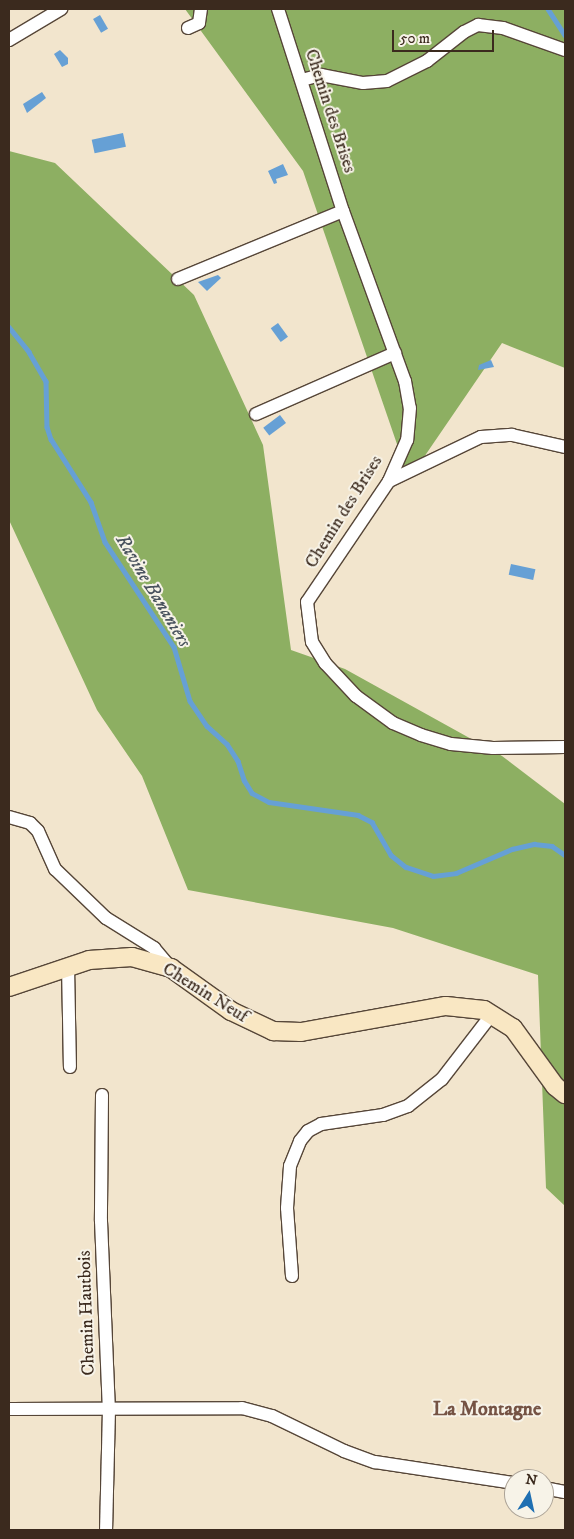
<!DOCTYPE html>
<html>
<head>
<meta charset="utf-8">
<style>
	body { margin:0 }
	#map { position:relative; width:574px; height:1539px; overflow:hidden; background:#f2e5cd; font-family:"IM FELL DW Pica",serif }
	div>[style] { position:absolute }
	.forest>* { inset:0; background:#8daf62 }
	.water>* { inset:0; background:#66a0d5; transform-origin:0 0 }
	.stream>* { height:4.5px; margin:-2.25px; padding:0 2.25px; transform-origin:2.25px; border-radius:2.25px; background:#66a0d5 }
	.roads { filter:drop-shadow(1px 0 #564638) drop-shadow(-1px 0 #564638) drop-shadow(0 1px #564638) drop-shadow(0 -1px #564638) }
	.street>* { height:12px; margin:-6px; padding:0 6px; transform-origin:6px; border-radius:6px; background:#fff }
	.secondary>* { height:18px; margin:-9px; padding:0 9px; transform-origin:9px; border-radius:9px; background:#f9e7c3 }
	span { translate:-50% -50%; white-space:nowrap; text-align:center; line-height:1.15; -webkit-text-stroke:4px #f7f3e8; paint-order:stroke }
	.street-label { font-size:18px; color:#3b2a1e }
	.water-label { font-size:19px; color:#4a535e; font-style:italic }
	.quarter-label { font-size:20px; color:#755344; font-weight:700 }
	.frame { position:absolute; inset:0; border:10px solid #3b2a1e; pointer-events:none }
	.north { position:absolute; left:504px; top:1469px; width:50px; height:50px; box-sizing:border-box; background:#f7f3e8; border:1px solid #aca397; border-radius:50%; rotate:10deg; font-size:14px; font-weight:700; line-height:20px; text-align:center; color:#3b2a1e }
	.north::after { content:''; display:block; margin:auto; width:18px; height:22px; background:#1f6fb2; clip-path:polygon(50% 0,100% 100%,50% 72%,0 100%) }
	.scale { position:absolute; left:392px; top:30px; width:102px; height:22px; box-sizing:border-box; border:2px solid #3b2a1e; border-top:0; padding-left:6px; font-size:15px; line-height:18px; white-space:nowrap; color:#3b2a1e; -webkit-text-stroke:4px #f7f3e8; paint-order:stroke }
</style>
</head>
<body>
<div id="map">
	<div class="forest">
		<i style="clip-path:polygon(185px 9px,565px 9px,565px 368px,502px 343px,409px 479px,303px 171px)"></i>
		<i style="clip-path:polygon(9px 151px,55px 163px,194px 295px,263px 445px,291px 650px,345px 669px,502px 756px,565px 804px,565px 1206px,546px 1188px,538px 975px,393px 928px,188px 890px,142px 776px,97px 710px,9px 520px)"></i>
	</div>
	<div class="water">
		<i style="left:100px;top:15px;width:16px;height:8px;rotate:60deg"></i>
		<i style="clip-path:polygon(60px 50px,68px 58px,68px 64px,62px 67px,54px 54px)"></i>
		<i style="clip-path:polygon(42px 92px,46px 98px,27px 113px,23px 104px)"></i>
		<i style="left:123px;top:133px;width:14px;height:32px;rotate:78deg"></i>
		<i style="clip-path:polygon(283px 164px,288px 175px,276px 179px,277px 183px,274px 184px,268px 171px)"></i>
		<i style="clip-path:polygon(218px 275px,221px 278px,207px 291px,198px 282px)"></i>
		<i style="left:278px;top:323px;width:17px;height:9px;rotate:54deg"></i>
		<i style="clip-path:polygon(491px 360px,494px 367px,478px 370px,479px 365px)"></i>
		<i style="left:280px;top:415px;width:10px;height:21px;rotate:53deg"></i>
		<i style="left:511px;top:564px;width:25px;height:11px;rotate:12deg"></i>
	</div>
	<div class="stream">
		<i style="left:548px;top:9px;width:31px;rotate:57deg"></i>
		<i style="left:9px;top:327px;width:32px;rotate:51deg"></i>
		<i style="left:29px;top:352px;width:34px;rotate:60deg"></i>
		<i style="left:46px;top:381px;width:46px;rotate:88.8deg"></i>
		<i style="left:47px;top:427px;width:13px;rotate:72deg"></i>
		<i style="left:51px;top:439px;width:75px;rotate:57.6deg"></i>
		<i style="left:91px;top:502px;width:42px;rotate:70.7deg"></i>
		<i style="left:105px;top:542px;width:126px;rotate:56.7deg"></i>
		<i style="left:174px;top:647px;width:56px;rotate:73.5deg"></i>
		<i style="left:190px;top:701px;width:30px;rotate:56deg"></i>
		<i style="left:207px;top:726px;width:27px;rotate:42deg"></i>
		<i style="left:227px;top:744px;width:20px;rotate:57deg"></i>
		<i style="left:238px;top:761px;width:20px;rotate:72deg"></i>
		<i style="left:244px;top:780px;width:15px;rotate:58deg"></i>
		<i style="left:252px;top:793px;width:19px;rotate:28deg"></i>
		<i style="left:269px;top:802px;width:90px;rotate:8.3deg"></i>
		<i style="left:358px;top:815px;width:16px;rotate:27deg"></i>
		<i style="left:372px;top:822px;width:38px;rotate:60deg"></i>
		<i style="left:391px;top:855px;width:19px;rotate:39deg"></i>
		<i style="left:406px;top:867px;width:28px;rotate:18deg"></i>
		<i style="left:433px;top:876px;width:23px;rotate:-7deg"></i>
		<i style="left:456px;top:873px;width:61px;rotate:-23.2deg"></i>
		<i style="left:512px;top:849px;width:23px;rotate:-13deg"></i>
		<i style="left:534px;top:844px;width:18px;rotate:6deg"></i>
		<i style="left:552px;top:846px;width:16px;rotate:35deg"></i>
	</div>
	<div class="roads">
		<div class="street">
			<i style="left:278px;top:9px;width:212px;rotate:72.2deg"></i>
			<i style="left:343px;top:211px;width:181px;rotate:70deg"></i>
			<i style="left:405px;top:381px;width:27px;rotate:80deg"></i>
			<i style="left:410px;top:408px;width:32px;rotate:95deg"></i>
			<i style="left:407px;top:440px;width:45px;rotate:113.7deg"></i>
			<i style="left:389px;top:481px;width:146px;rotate:124.1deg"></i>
			<i style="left:307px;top:602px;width:40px;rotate:82.9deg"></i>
			<i style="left:312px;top:642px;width:25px;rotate:58deg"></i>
			<i style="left:325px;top:663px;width:45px;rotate:46.8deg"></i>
			<i style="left:356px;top:696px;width:46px;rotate:36.1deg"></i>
			<i style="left:393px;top:723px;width:30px;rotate:23deg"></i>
			<i style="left:421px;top:735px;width:31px;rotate:17deg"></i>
			<i style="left:451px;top:744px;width:42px;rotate:5.4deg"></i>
			<i style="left:493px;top:748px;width:72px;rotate:-0.8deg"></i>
			<i style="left:188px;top:28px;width:12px;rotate:-24deg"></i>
			<i style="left:199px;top:23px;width:14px;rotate:-82deg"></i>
			<i style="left:9px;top:40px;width:61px;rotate:-30.8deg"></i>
			<i style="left:302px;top:80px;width:20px;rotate:-15deg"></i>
			<i style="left:321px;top:75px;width:43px;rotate:10.8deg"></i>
			<i style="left:363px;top:83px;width:24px;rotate:-5deg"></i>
			<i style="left:387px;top:81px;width:45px;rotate:-26.6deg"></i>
			<i style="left:427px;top:61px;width:47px;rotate:-38.1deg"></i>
			<i style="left:464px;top:32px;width:16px;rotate:-27deg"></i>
			<i style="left:478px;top:25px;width:25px;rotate:7deg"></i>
			<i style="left:503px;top:28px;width:66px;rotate:19.5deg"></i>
			<i style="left:178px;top:279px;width:178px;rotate:-22.4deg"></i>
			<i style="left:256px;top:414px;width:152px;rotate:-23.7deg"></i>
			<i style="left:389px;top:481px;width:102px;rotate:-25.6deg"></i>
			<i style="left:481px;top:437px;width:31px;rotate:-4deg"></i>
			<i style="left:512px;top:435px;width:54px;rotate:12.8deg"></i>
			<i style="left:9px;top:817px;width:22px;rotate:16deg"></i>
			<i style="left:30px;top:823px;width:11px;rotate:45deg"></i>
			<i style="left:38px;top:831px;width:42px;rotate:65.9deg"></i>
			<i style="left:55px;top:869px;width:71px;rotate:43.9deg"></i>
			<i style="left:106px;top:918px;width:57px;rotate:32deg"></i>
			<i style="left:154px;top:948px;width:26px;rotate:50deg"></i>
			<i style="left:68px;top:966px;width:101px;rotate:88.9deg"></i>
			<i style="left:102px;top:1095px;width:126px;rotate:90.5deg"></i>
			<i style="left:101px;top:1221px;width:188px;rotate:87.6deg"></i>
			<i style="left:109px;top:1409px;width:121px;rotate:91.4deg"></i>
			<i style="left:292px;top:1276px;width:68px;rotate:-94.2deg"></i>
			<i style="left:287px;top:1208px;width:42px;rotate:-85.9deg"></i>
			<i style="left:290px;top:1166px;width:27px;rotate:-68deg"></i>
			<i style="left:300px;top:1141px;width:13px;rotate:-51deg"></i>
			<i style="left:308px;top:1131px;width:15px;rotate:-28deg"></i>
			<i style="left:321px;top:1124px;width:63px;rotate:-8.3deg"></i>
			<i style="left:383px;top:1115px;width:27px;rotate:-20deg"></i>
			<i style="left:408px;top:1106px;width:43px;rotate:-38.5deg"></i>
			<i style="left:442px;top:1079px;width:82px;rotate:-52.4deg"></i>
			<i style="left:9px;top:1409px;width:233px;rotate:-0.2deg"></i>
			<i style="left:242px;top:1408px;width:31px;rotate:15deg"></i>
			<i style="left:272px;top:1416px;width:80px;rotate:25.9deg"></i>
			<i style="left:344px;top:1451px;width:33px;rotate:20deg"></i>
			<i style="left:375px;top:1462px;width:141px;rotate:8.6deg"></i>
			<i style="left:544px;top:1488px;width:21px;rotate:11deg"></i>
		</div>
		<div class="secondary">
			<i style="left:9px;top:987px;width:84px;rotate:-18.6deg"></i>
			<i style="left:89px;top:960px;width:43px;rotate:-4deg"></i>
			<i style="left:132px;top:957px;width:41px;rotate:15.8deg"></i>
			<i style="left:171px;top:968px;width:74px;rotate:35.6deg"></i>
			<i style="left:231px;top:1011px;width:47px;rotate:25.5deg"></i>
			<i style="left:273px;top:1031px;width:28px;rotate:2deg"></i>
			<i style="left:301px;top:1032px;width:147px;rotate:-10.2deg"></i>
			<i style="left:446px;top:1006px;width:38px;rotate:6deg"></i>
			<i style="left:484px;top:1010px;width:34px;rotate:32deg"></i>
			<i style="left:513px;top:1028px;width:72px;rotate:54.1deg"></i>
			<i style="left:555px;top:1086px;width:13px;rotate:39deg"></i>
		</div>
	</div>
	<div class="street-label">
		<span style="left:330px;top:111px;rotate:72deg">Chemin des Brises</span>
		<span style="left:344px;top:512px;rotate:-58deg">Chemin des Brises</span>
		<span style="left:205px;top:993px;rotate:32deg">Chemin Neuf</span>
		<span style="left:87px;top:1313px;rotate:-92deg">Chemin Hautbois</span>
	</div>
	<div class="water-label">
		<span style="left:153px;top:591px;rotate:59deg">Ravine Bananiers</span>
	</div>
	<div class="quarter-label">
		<span style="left:487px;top:1409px">La Montagne</span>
	</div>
	<div class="frame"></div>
	<div class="north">N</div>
	<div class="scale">50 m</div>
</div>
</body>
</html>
